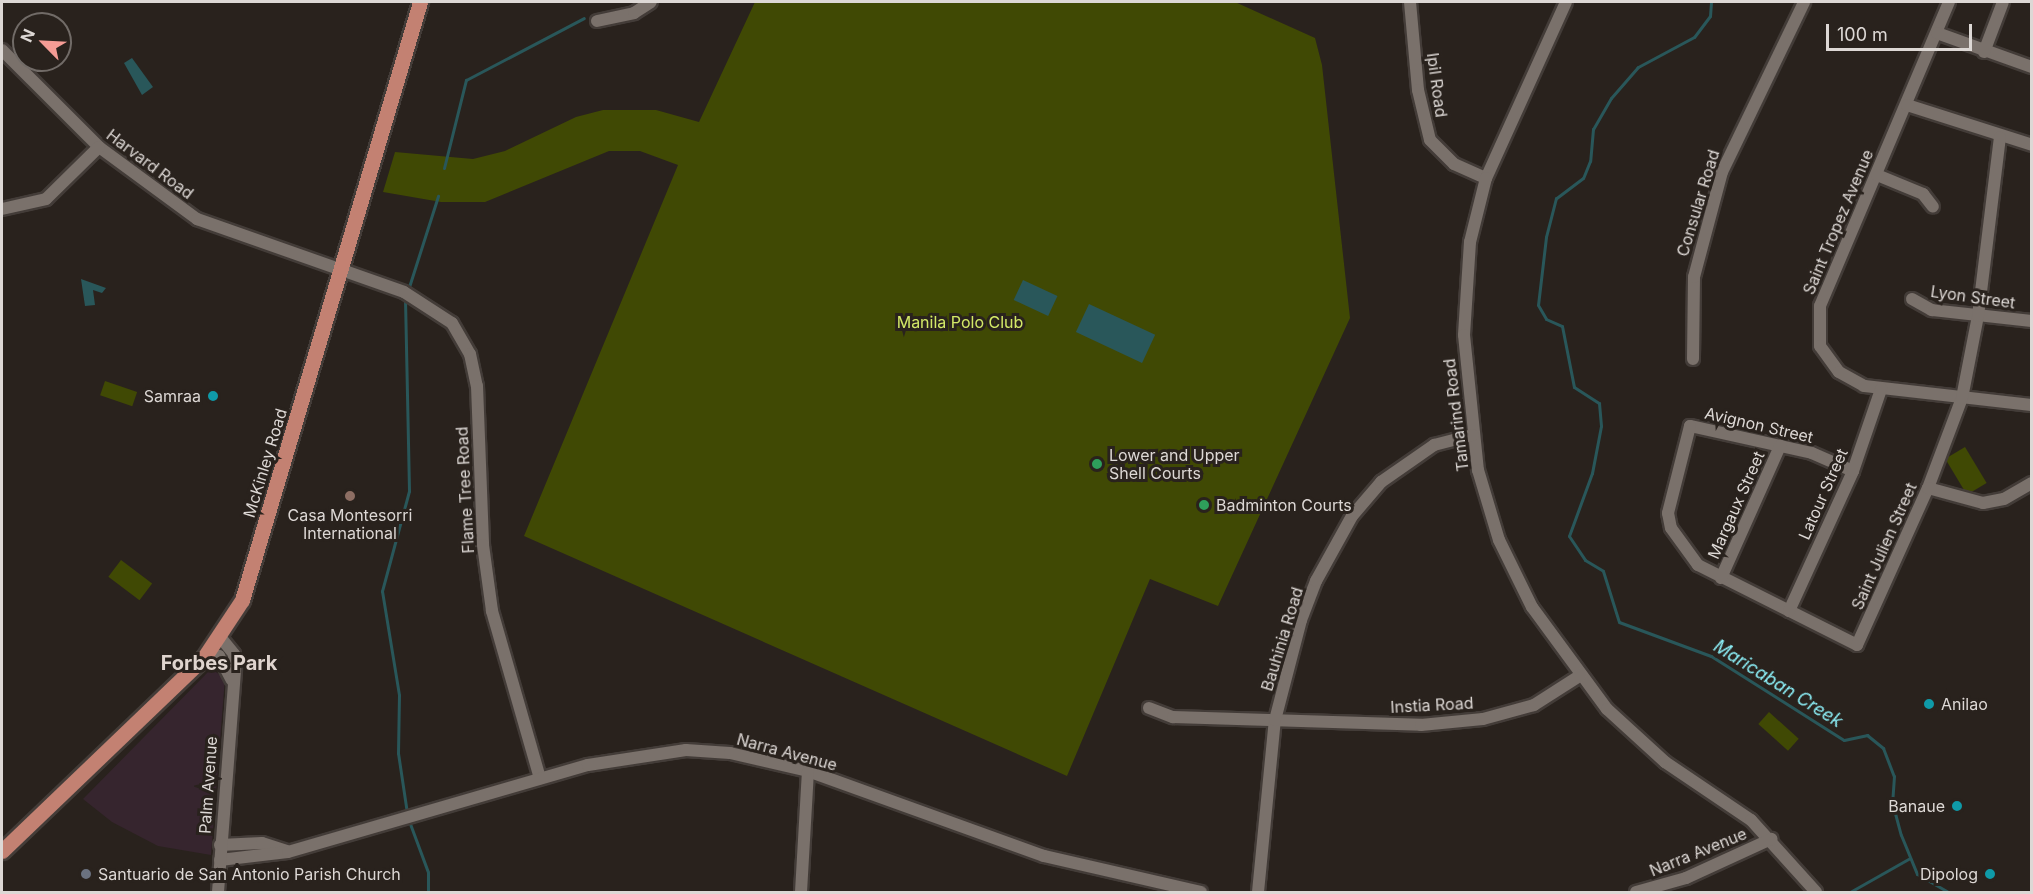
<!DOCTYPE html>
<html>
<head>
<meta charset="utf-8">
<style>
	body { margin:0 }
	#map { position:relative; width:2033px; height:894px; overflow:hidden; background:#29221d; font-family:Inter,sans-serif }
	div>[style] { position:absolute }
	.commercial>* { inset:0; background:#36252e }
	.green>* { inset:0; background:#404904; transform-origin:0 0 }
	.water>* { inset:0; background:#29575a; transform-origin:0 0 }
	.stream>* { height:3px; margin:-1.5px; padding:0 1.5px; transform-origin:1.5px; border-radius:1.5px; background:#29575a }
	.roads { filter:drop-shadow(2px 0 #433c38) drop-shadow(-2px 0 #433c38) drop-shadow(0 2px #433c38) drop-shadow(0 -2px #433c38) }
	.minor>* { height:12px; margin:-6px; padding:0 6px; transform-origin:6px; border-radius:6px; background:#7a716b }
	.major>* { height:15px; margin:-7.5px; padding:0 7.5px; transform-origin:7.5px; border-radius:7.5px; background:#c38172 }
	.dots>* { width:16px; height:16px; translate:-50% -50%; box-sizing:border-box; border:3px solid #29221d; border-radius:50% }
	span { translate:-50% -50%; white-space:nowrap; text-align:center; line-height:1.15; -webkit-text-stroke:6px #29221d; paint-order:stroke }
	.street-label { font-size:16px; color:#ddd8d5 }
	.park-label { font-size:16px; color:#d3e967 }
	.poi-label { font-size:16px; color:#ddd8d5 }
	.right { translate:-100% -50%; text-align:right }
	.left { translate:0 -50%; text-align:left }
	.water-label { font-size:18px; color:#8ceff7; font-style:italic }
	.quarter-label { font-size:20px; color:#dfd4ce; font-weight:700 }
	.frame { position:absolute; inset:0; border:3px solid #ddd8d5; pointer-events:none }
	.north { position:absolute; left:12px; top:12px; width:60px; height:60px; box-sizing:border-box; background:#29221d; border:2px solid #716b67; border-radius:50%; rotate:294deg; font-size:16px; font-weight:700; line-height:24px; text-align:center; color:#ddd8d5 }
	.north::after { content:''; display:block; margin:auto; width:21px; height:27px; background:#f59c95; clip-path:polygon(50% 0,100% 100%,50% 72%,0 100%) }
	.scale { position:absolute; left:1826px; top:24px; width:146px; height:27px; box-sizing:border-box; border:3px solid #ddd8d5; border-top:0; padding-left:8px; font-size:18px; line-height:21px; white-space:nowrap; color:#ddd8d5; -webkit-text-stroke:4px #29221d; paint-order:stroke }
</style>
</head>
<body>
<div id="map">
	<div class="commercial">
		<i style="clip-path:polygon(211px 669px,225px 678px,211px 855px,158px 846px,112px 822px,83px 799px)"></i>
	</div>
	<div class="green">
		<i style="clip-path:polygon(755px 2px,1235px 2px,1315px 38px,1322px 65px,1350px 318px,1218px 606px,1150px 579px,1067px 776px,524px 536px,678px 165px,640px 151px,609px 151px,485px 202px,441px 202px,383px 192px,395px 152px,473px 159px,505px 151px,576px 117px,603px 110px,656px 110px,699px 122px)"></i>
		<i style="left:105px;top:381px;width:34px;height:15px;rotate:19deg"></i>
		<i style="left:1965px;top:447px;width:42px;height:23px;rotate:59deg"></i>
		<i style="left:121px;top:560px;width:39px;height:21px;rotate:37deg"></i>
		<i style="left:1769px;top:712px;width:40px;height:16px;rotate:42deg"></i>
	</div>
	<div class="water">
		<i style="clip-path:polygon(132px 58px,153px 87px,142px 95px,124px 63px)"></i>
		<i style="clip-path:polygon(81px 279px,106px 288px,102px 293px,93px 290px,95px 305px,85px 306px)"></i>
		<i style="left:1023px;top:280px;width:38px;height:22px;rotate:25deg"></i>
		<i style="left:1089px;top:304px;width:73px;height:31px;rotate:25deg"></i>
	</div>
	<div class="stream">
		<i style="left:1711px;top:2px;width:14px;rotate:94deg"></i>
		<i style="left:1710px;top:16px;width:26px;rotate:127deg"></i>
		<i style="left:1694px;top:37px;width:64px;rotate:151.8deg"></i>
		<i style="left:1638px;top:67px;width:41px;rotate:131.1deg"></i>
		<i style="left:1611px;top:98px;width:36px;rotate:120deg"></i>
		<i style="left:1593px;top:129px;width:32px;rotate:95deg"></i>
		<i style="left:1590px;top:161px;width:18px;rotate:112deg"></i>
		<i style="left:1583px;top:178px;width:34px;rotate:143deg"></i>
		<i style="left:1556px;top:198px;width:40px;rotate:104.4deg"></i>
		<i style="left:1546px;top:237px;width:68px;rotate:96.7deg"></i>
		<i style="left:1538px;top:305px;width:16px;rotate:60deg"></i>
		<i style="left:1546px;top:319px;width:17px;rotate:24deg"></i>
		<i style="left:1562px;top:326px;width:62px;rotate:78.9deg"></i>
		<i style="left:1574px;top:387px;width:30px;rotate:33deg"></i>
		<i style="left:1599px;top:403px;width:23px;rotate:85deg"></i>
		<i style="left:1601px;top:426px;width:48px;rotate:100.8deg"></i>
		<i style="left:1592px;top:473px;width:67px;rotate:110.1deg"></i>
		<i style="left:1569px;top:536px;width:29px;rotate:56deg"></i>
		<i style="left:1585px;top:560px;width:21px;rotate:31deg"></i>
		<i style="left:1603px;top:571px;width:53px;rotate:72.6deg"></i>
		<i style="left:1619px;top:622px;width:98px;rotate:20.3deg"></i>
		<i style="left:1711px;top:656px;width:157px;rotate:32.3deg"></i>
		<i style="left:1844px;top:740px;width:24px;rotate:-12deg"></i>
		<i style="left:1867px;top:735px;width:21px;rotate:39deg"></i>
		<i style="left:1883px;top:748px;width:30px;rotate:69deg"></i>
		<i style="left:1894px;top:776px;width:26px;rotate:94deg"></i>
		<i style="left:1892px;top:802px;width:34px;rotate:75deg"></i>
		<i style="left:1901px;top:835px;width:42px;rotate:67.7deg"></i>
		<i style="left:1917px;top:874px;width:36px;rotate:30deg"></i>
		<i style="left:444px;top:168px;width:91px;rotate:-76deg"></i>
		<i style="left:466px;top:80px;width:133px;rotate:-27.7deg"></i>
		<i style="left:408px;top:290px;width:99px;rotate:-72.3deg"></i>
		<i style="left:405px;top:299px;width:192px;rotate:88.8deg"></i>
		<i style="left:409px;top:491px;width:104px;rotate:105.1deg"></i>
		<i style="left:382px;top:591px;width:105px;rotate:80.7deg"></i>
		<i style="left:399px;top:695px;width:58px;rotate:91deg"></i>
		<i style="left:398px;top:753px;width:61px;rotate:81.5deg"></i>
		<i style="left:409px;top:821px;width:54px;rotate:69.6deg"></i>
		<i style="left:428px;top:872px;width:20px;rotate:90deg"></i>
		<i style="left:1850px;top:892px;width:69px;rotate:-29.5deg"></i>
	</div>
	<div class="roads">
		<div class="minor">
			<i style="left:1410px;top:2px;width:88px;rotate:84.8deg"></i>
			<i style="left:1418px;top:90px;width:51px;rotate:76.5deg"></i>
			<i style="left:1430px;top:140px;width:34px;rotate:45deg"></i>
			<i style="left:1454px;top:164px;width:35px;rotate:24deg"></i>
			<i style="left:1566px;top:2px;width:193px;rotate:114.4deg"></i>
			<i style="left:1486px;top:178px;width:66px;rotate:104deg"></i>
			<i style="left:1470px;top:242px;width:93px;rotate:93.7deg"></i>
			<i style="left:1464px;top:335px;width:136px;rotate:84.1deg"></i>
			<i style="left:1478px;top:470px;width:73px;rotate:73.3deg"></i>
			<i style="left:1499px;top:540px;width:75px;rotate:63.8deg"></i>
			<i style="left:1532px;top:607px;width:127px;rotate:53.7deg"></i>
			<i style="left:1607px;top:709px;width:79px;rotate:42.4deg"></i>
			<i style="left:1665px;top:762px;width:104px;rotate:34deg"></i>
			<i style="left:1751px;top:820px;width:97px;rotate:47.9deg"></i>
			<i style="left:1949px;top:2px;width:330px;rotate:113deg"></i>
			<i style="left:1820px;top:306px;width:40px;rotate:90deg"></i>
			<i style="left:1820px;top:346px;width:32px;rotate:54deg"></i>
			<i style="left:1839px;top:372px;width:29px;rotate:29deg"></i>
			<i style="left:1864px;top:386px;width:169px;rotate:6.5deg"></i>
			<i style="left:597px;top:21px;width:38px;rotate:-12deg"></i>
			<i style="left:634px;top:13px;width:20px;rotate:-33deg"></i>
			<i style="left:1937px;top:33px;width:101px;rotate:19.7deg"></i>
			<i style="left:2px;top:50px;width:137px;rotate:45deg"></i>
			<i style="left:99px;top:147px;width:122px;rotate:36.3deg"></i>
			<i style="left:197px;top:219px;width:219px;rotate:19.4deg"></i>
			<i style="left:404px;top:292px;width:57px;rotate:32.9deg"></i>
			<i style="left:452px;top:323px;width:36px;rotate:60deg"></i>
			<i style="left:470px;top:354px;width:33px;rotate:78deg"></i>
			<i style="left:477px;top:386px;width:159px;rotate:87.8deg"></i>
			<i style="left:483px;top:545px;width:67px;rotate:82.2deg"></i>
			<i style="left:492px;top:611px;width:174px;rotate:74deg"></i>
			<i style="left:1984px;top:52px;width:53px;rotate:-69.2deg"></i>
			<i style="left:1907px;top:105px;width:131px;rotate:17.7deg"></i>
			<i style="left:1877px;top:175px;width:50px;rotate:22.4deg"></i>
			<i style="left:1923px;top:194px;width:16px;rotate:52deg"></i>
			<i style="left:2px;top:209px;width:45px;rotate:-12.8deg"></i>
			<i style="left:46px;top:199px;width:74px;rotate:-44.5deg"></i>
			<i style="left:1912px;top:299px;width:23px;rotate:29deg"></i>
			<i style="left:1932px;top:310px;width:101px;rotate:6.3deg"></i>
			<i style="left:1693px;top:359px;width:82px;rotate:-89.3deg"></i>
			<i style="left:1694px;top:277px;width:109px;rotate:-75.1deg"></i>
			<i style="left:1722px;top:172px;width:189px;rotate:-64.2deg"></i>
			<i style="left:1853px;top:471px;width:45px;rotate:-156.3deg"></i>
			<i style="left:1812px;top:453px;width:125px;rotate:-167.5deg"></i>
			<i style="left:1690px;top:426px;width:90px;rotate:104.2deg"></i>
			<i style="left:1668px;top:513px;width:15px;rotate:79deg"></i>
			<i style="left:1671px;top:528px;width:46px;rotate:53.9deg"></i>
			<i style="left:1698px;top:565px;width:178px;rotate:26.7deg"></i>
			<i style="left:1857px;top:645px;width:172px;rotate:-65.7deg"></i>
			<i style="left:1928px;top:488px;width:96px;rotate:-69.3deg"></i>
			<i style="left:1962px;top:398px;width:84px;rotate:-79deg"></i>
			<i style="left:1978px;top:316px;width:180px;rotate:-83deg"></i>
			<i style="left:1928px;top:488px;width:57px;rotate:15.3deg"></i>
			<i style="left:1983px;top:503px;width:21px;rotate:-11deg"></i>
			<i style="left:2004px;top:499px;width:32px;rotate:-30deg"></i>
			<i style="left:1721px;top:578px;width:145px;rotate:-65.9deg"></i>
			<i style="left:1789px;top:611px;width:154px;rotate:-65.4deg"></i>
			<i style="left:1853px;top:471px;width:87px;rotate:-71.1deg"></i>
			<i style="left:205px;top:656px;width:14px"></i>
			<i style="left:219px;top:656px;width:27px;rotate:62deg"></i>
			<i style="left:1149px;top:708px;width:26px;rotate:21deg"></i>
			<i style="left:1173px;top:717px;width:248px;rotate:1.8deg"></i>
			<i style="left:1421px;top:725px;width:62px;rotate:-5.5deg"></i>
			<i style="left:1483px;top:719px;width:53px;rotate:-15.4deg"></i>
			<i style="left:1534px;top:705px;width:56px;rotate:-32.6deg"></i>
			<i style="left:220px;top:845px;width:42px;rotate:-2.7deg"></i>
			<i style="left:262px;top:843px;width:26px;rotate:18deg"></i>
			<i style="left:220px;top:860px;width:68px;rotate:-6.7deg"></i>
			<i style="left:288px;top:852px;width:312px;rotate:-16.2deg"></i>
			<i style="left:588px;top:765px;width:99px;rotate:-8.7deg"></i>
			<i style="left:686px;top:750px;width:44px;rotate:3.9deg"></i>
			<i style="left:730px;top:753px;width:80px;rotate:13deg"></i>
			<i style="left:808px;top:771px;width:251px;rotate:19.8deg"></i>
			<i style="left:1044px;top:856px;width:161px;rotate:12.9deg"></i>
			<i style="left:218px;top:892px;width:224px;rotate:-85.6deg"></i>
			<i style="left:235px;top:669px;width:15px;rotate:-94deg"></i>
			<i style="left:234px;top:654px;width:21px;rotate:-129deg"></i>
			<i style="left:801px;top:892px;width:121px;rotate:-86.7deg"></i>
			<i style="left:1258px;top:892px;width:173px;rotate:-84.4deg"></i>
			<i style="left:1275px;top:720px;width:103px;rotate:-75.4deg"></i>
			<i style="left:1301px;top:620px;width:42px;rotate:-69deg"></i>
			<i style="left:1316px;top:581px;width:74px;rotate:-61deg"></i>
			<i style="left:1352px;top:516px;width:45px;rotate:-49.5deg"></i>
			<i style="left:1381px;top:482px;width:65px;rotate:-34.9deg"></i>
			<i style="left:1434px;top:445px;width:40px;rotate:-14.4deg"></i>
			<i style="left:1636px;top:892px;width:52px;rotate:-15.6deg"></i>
			<i style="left:1686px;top:878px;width:94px;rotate:-24.6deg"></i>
		</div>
		<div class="major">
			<i style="left:2px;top:851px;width:281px;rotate:-43.8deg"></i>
			<i style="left:205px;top:656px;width:67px;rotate:-56.5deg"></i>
			<i style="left:242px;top:600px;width:624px;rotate:-73.42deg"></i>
		</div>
	</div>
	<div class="dots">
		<i style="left:213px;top:396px;background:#0f9aa8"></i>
		<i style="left:1097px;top:464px;background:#2e9e5b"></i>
		<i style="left:350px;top:496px;background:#8d6e63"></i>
		<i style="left:1204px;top:505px;background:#2e9e5b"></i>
		<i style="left:1929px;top:704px;background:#0f9aa8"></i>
		<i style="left:1957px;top:806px;background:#0f9aa8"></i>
		<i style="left:86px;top:874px;background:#6b7280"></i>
		<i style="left:1990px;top:874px;background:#0f9aa8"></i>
	</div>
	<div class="street-label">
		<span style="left:1437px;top:85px;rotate:82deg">Ipil Road</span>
		<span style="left:150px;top:164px;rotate:37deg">Harvard Road</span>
		<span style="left:1698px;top:203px;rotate:-73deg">Consular Road</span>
		<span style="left:1838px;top:222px;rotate:-67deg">Saint Tropez Avenue</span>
		<span style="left:1973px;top:297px;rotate:8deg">Lyon Street</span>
		<span style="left:1456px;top:415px;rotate:-97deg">Tamarind Road</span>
		<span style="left:1759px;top:425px;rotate:13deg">Avignon Street</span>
		<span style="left:265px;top:463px;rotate:-73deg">McKinley Road</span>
		<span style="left:465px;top:490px;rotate:-93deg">Flame Tree Road</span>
		<span style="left:1823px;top:494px;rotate:-66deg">Latour Street</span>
		<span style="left:1736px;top:505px;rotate:-66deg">Margaux Street</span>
		<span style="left:1884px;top:546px;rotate:-66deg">Saint Julien Street</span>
		<span style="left:1282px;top:639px;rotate:-73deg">Bauhinia Road</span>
		<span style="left:1432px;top:705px;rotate:-3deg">Instia Road</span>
		<span style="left:787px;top:752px;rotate:15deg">Narra Avenue</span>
		<span style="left:208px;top:785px;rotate:-86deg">Palm Avenue</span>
		<span style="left:1698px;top:852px;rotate:-22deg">Narra Avenue</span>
	</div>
	<div class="park-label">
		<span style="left:960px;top:322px">Manila Polo Club</span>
	</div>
	<div class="poi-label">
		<span class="right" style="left:201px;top:396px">Samraa</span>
		<span class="left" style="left:1109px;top:464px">Lower and Upper<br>Shell Courts</span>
		<span class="left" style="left:1216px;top:505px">Badminton Courts</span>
		<span style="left:350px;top:524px">Casa Montesorri<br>International</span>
		<span class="left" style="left:1941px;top:704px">Anilao</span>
		<span class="right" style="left:1945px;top:806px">Banaue</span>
		<span class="left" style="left:98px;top:874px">Santuario de San Antonio Parish Church</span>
		<span class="right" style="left:1978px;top:874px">Dipolog</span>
	</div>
	<div class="water-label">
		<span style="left:1778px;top:684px;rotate:32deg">Maricaban Creek</span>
	</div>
	<div class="quarter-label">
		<span style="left:219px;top:663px">Forbes Park</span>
	</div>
	<div class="frame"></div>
	<div class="north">N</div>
	<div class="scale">100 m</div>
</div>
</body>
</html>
